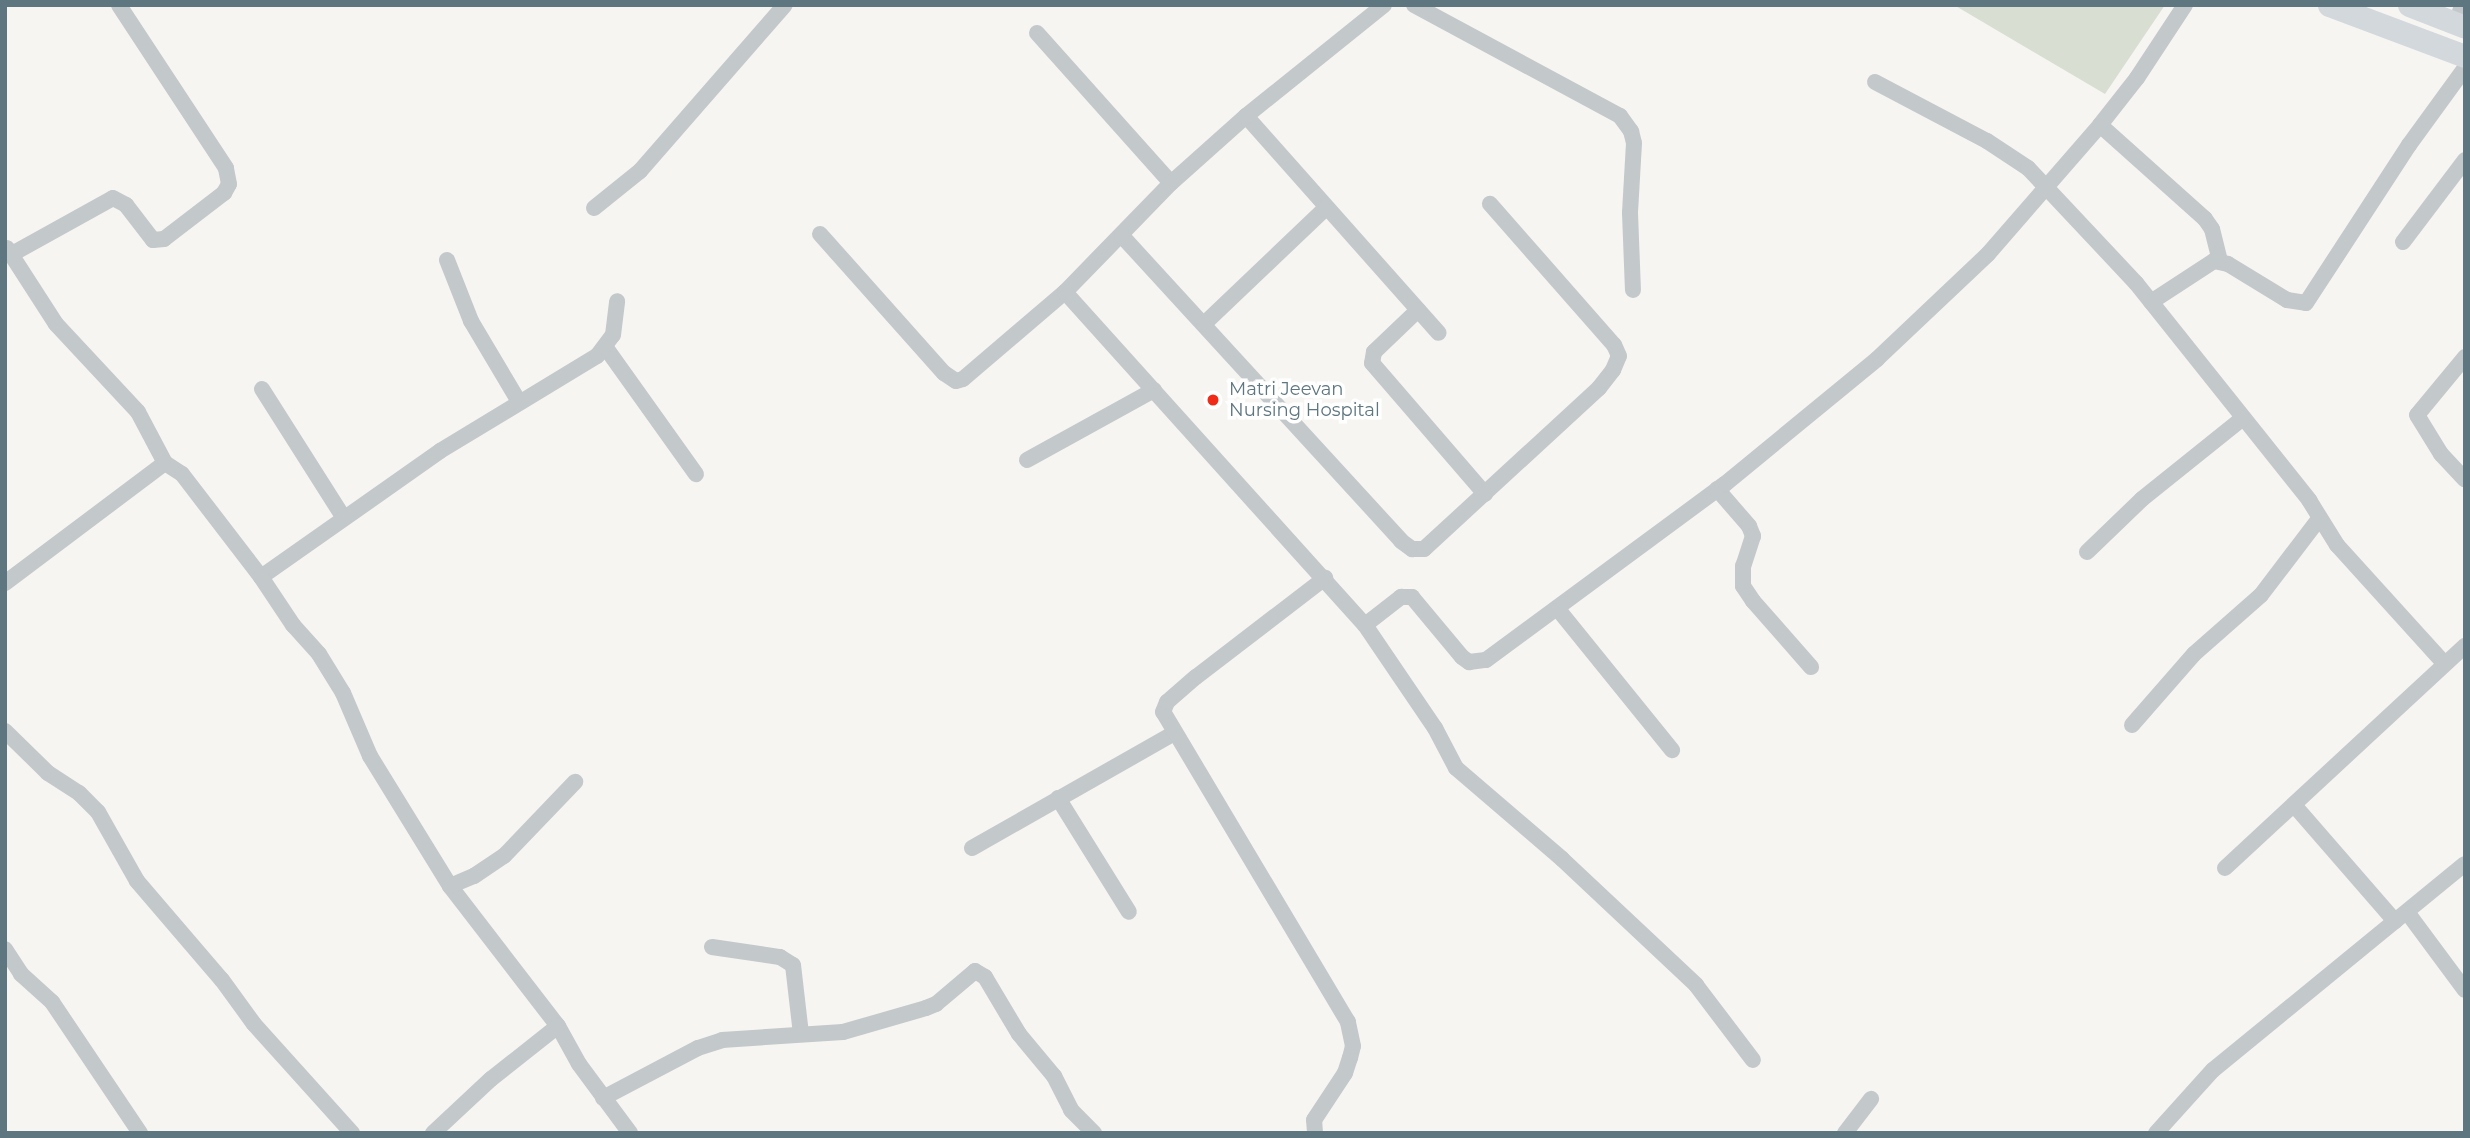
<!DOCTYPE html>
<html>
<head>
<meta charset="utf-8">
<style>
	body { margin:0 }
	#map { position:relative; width:2470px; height:1138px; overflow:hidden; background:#f6f5f2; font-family:Montserrat,sans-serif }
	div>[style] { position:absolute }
	.green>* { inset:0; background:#d8ded2 }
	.street>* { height:16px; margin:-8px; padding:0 8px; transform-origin:8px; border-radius:8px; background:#c3c8ca }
	.secondary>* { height:23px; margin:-11.5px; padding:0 11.5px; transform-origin:11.5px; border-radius:11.5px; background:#d2d8db }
	.dots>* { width:19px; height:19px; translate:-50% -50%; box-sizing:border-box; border:4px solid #fff; border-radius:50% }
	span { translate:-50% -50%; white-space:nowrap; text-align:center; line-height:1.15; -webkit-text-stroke:7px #fff; paint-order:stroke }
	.poi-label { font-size:18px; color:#5e767f }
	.left { translate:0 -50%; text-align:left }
	.frame { position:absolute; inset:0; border:7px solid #5e767f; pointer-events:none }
</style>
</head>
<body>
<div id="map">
	<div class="green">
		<i style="clip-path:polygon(1954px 5px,2165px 5px,2105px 94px)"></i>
	</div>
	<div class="street">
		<i style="left:1414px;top:5px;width:234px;rotate:28.3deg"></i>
		<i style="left:1620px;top:116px;width:19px;rotate:54deg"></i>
		<i style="left:1631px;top:131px;width:12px;rotate:76deg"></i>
		<i style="left:1634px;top:143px;width:70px;rotate:93.3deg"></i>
		<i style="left:1630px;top:213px;width:77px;rotate:87.8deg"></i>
		<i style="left:2456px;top:24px;width:20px;rotate:-72deg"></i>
		<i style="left:1037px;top:33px;width:201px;rotate:48.2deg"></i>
		<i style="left:1875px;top:82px;width:127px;rotate:27.8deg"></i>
		<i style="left:1987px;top:141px;width:49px;rotate:33.4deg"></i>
		<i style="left:2028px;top:168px;width:158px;rotate:46.8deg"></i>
		<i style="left:2136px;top:283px;width:278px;rotate:51.4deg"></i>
		<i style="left:2309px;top:500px;width:53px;rotate:58.1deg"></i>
		<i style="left:2337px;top:545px;width:159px;rotate:47.8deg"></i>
		<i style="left:1246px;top:116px;width:290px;rotate:48.4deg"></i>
		<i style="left:2100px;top:125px;width:141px;rotate:41.8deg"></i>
		<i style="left:2205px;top:219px;width:12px;rotate:55deg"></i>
		<i style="left:2212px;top:229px;width:33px;rotate:76deg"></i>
		<i style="left:594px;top:208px;width:59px;rotate:-38.8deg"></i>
		<i style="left:640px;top:171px;width:220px;rotate:-48.9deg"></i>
		<i style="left:820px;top:234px;width:186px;rotate:48.3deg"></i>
		<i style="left:944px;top:373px;width:14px;rotate:34deg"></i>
		<i style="left:956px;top:381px;width:7px;rotate:-16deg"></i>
		<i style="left:963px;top:379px;width:134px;rotate:-40.5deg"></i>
		<i style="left:1065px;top:292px;width:152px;rotate:-45.8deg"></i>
		<i style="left:1171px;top:183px;width:101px;rotate:-41.8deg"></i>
		<i style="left:1246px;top:116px;width:177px;rotate:-38.8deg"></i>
		<i style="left:1122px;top:236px;width:413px;rotate:47.5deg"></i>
		<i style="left:1401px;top:541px;width:14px;rotate:36deg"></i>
		<i style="left:1412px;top:549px;width:12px"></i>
		<i style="left:1424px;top:549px;width:238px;rotate:-42.6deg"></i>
		<i style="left:1599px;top:388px;width:23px;rotate:-52deg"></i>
		<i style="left:1613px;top:370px;width:15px;rotate:-67deg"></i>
		<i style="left:1619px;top:356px;width:12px;rotate:-114deg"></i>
		<i style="left:1614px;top:345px;width:188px;rotate:-131.3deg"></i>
		<i style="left:2403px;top:242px;width:103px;rotate:-52.9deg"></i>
		<i style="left:7px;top:248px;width:90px;rotate:57.2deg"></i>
		<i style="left:56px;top:324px;width:120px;rotate:47deg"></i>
		<i style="left:138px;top:412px;width:58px;rotate:62.1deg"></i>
		<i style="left:12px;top:254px;width:115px;rotate:-29deg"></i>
		<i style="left:113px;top:198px;width:15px;rotate:28deg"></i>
		<i style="left:126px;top:205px;width:44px;rotate:52.4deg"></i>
		<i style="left:153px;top:240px;width:11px;rotate:-5deg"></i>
		<i style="left:164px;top:239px;width:76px;rotate:-37.5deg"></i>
		<i style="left:224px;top:193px;width:10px;rotate:-61deg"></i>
		<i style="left:229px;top:184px;width:16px;rotate:-101deg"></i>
		<i style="left:226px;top:168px;width:195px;rotate:-123.3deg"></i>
		<i style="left:447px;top:260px;width:66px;rotate:68.5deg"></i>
		<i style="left:471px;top:321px;width:94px;rotate:59.3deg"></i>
		<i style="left:1065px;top:292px;width:448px;rotate:48deg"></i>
		<i style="left:1365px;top:625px;width:125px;rotate:55.8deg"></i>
		<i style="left:1435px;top:728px;width:45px;rotate:62.3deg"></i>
		<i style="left:1456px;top:768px;width:140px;rotate:40.6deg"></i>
		<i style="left:1562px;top:859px;width:184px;rotate:43.2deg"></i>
		<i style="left:1696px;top:985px;width:94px;rotate:52.8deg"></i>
		<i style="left:2151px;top:302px;width:75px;rotate:-33.1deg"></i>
		<i style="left:2214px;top:261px;width:14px;rotate:12deg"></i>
		<i style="left:2228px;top:264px;width:69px;rotate:31.4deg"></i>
		<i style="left:2287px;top:300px;width:19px;rotate:9deg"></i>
		<i style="left:2306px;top:303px;width:189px;rotate:-56.9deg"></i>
		<i style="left:2409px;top:145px;width:95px;rotate:-54deg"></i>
		<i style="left:1418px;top:310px;width:61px;rotate:136.3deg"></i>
		<i style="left:1374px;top:352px;width:11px;rotate:100deg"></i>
		<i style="left:1372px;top:363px;width:173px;rotate:49.2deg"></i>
		<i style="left:1204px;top:324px;width:168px;rotate:-43.6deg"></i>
		<i style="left:606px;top:348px;width:155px;rotate:54.5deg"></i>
		<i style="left:2465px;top:357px;width:75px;rotate:129.6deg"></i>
		<i style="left:2417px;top:415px;width:46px;rotate:58.4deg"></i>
		<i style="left:2441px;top:454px;width:35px;rotate:47deg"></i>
		<i style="left:262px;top:389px;width:153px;rotate:57.6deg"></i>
		<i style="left:1027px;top:460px;width:145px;rotate:-28.9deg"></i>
		<i style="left:1717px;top:489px;width:49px;rotate:49.1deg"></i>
		<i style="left:1749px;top:526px;width:11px;rotate:68deg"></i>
		<i style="left:1753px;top:536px;width:32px;rotate:108deg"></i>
		<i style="left:1743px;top:566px;width:20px;rotate:90deg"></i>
		<i style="left:1743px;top:586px;width:18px;rotate:56deg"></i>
		<i style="left:1753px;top:601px;width:88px;rotate:48.7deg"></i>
		<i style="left:2087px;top:552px;width:76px;rotate:-43.9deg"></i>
		<i style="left:2142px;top:499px;width:129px;rotate:-38.7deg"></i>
		<i style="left:261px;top:577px;width:219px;rotate:-35.1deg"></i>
		<i style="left:440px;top:451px;width:184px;rotate:-31.2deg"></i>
		<i style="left:597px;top:356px;width:26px;rotate:-53deg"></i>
		<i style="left:613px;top:335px;width:34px;rotate:-83deg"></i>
		<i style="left:5px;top:583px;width:200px;rotate:-36.9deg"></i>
		<i style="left:165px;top:463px;width:20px;rotate:33deg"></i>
		<i style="left:182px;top:474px;width:130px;rotate:52.5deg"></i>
		<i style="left:261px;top:577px;width:58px;rotate:56.3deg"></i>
		<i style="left:293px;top:625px;width:39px;rotate:48deg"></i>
		<i style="left:319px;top:654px;width:46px;rotate:58.4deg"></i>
		<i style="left:343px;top:693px;width:69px;rotate:66.8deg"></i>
		<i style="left:370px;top:756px;width:153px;rotate:58.4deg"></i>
		<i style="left:450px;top:886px;width:177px;rotate:52.4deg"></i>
		<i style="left:558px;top:1026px;width:43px;rotate:61.1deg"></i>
		<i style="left:579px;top:1064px;width:86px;rotate:53.5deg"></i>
		<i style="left:1557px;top:608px;width:183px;rotate:51deg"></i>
		<i style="left:1365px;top:625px;width:46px;rotate:-37.9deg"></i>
		<i style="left:1401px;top:597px;width:11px"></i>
		<i style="left:1412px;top:597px;width:78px;rotate:50.2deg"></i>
		<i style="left:1462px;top:657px;width:9px;rotate:36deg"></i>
		<i style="left:1469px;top:662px;width:17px;rotate:-7deg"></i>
		<i style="left:1486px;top:660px;width:297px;rotate:-36.4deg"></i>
		<i style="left:1725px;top:484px;width:197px;rotate:-39.4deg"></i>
		<i style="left:1877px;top:359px;width:153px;rotate:-43.4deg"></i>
		<i style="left:1988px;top:254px;width:171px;rotate:-49deg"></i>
		<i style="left:2100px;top:125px;width:60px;rotate:-51.8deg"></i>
		<i style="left:2137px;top:78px;width:87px;rotate:-56.7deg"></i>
		<i style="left:2132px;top:725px;width:94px;rotate:-48.9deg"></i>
		<i style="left:2194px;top:654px;width:89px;rotate:-41.4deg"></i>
		<i style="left:2261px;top:595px;width:96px;rotate:-52.7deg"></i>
		<i style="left:5px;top:731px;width:60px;rotate:44.3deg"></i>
		<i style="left:48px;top:773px;width:37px;rotate:33deg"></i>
		<i style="left:79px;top:793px;width:27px;rotate:45deg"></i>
		<i style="left:98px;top:812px;width:79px;rotate:60.5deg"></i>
		<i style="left:137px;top:881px;width:130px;rotate:49.4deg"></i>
		<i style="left:222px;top:980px;width:54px;rotate:54deg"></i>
		<i style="left:254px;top:1024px;width:147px;rotate:48deg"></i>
		<i style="left:1058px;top:798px;width:134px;rotate:58.1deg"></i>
		<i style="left:2294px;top:805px;width:154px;rotate:49deg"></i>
		<i style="left:972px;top:848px;width:231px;rotate:-29.6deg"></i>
		<i style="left:2225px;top:868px;width:327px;rotate:-42.8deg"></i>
		<i style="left:450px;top:886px;width:26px;rotate:-23deg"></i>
		<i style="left:474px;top:876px;width:36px;rotate:-34deg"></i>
		<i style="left:504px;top:856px;width:103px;rotate:-46.2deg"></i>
		<i style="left:2407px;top:912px;width:97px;rotate:53.4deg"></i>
		<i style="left:712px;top:947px;width:69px;rotate:8.4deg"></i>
		<i style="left:780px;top:957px;width:15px;rotate:32deg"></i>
		<i style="left:793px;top:965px;width:69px;rotate:83.4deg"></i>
		<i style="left:5px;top:949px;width:30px;rotate:57deg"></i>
		<i style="left:21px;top:974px;width:42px;rotate:42.1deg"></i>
		<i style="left:52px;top:1002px;width:158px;rotate:56.1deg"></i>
		<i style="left:603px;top:1098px;width:107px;rotate:-27.8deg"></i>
		<i style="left:698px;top:1048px;width:25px;rotate:-18deg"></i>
		<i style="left:722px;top:1040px;width:121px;rotate:-3.8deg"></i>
		<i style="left:843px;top:1032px;width:86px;rotate:-16.1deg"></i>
		<i style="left:926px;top:1008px;width:11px;rotate:-22deg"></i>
		<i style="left:936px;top:1004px;width:51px;rotate:-40.2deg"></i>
		<i style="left:975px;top:971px;width:12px;rotate:31deg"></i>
		<i style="left:985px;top:977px;width:66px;rotate:59.2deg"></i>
		<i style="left:1019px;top:1034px;width:55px;rotate:50.2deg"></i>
		<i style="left:1054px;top:1076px;width:38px;rotate:63deg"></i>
		<i style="left:1071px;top:1110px;width:33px;rotate:45deg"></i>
		<i style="left:433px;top:1133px;width:79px;rotate:-43deg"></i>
		<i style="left:491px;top:1079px;width:85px;rotate:-38.3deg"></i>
		<i style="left:1315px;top:1133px;width:13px;rotate:-94deg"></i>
		<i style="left:1314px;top:1120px;width:56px;rotate:-56.6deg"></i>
		<i style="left:1345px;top:1073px;width:16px;rotate:-72deg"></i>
		<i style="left:1350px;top:1058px;width:12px;rotate:-76deg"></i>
		<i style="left:1353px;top:1046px;width:25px;rotate:-102deg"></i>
		<i style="left:1348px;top:1022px;width:361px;rotate:-120.8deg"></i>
		<i style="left:1163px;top:712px;width:11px;rotate:-68deg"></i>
		<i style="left:1167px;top:702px;width:38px;rotate:-41deg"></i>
		<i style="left:1196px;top:677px;width:163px;rotate:-37.5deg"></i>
		<i style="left:1845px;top:1133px;width:43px;rotate:-52.6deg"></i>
		<i style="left:2156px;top:1133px;width:85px;rotate:-47.9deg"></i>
		<i style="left:2213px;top:1070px;width:325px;rotate:-39.3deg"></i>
	</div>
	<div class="secondary">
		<i style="left:2329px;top:5px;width:145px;rotate:20.6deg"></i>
		<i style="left:2409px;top:5px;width:60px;rotate:21.4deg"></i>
	</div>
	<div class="dots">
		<i style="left:1213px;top:400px;background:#f02c18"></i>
	</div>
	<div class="poi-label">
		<span class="left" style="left:1229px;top:400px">Matri Jeevan<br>Nursing Hospital</span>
	</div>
	<div class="frame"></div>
</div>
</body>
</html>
